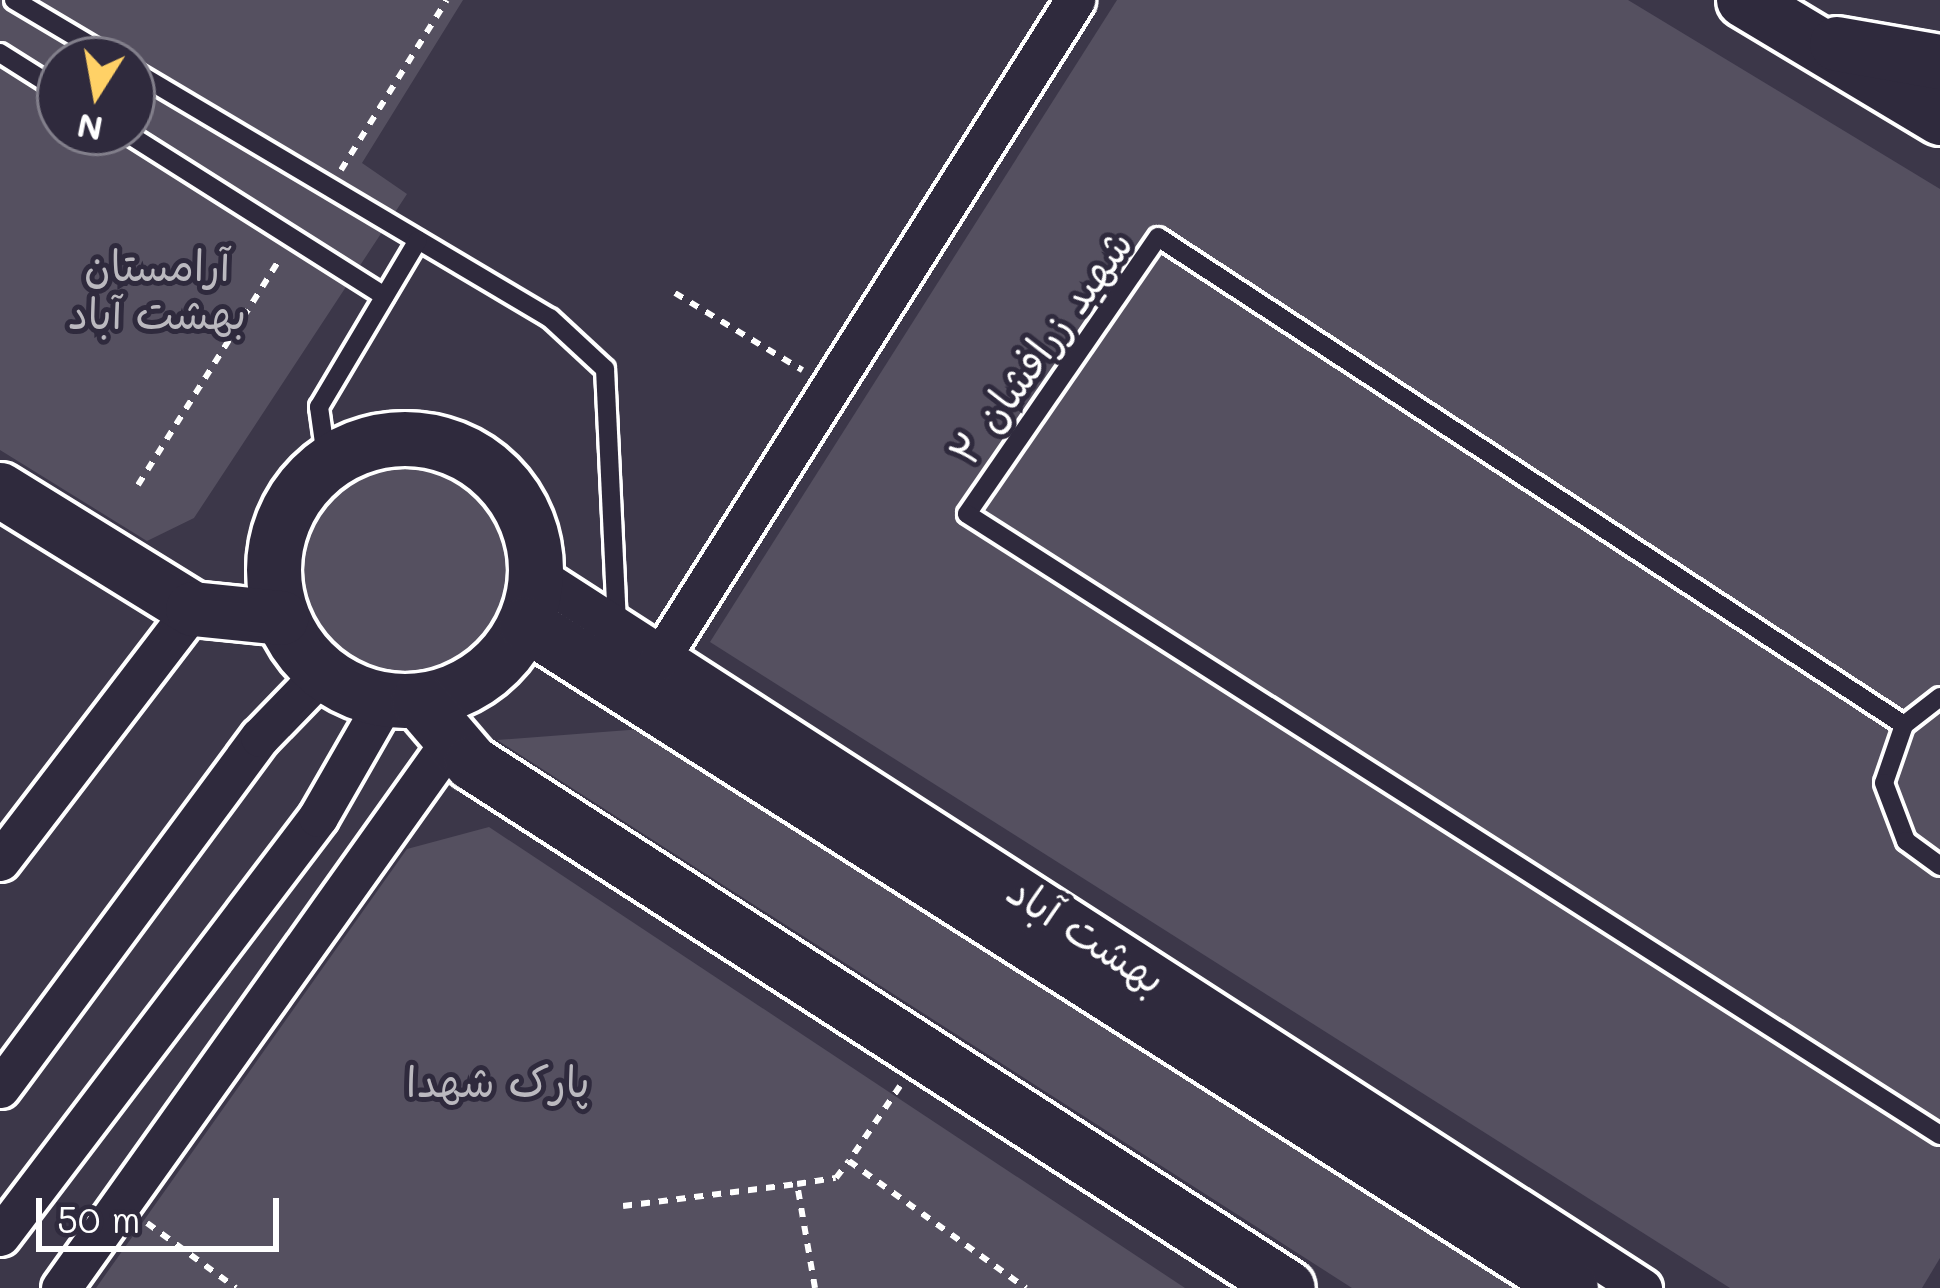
<!DOCTYPE html>
<html>
<head>
<meta charset="utf-8">
<style>
	body { margin:0 }
	#map { position:relative; width:1940px; height:1288px; overflow:hidden; background:#3c3749; font-family:Mali,"Playpen Sans Arabic",sans-serif }
	div>[style] { position:absolute }
	.green>* { inset:0; background:#555060 }
	.round { border-radius:50% }
	.path>* { height:6px; margin-top:-3px; transform-origin:0; background:repeating-linear-gradient(90deg,#fff 0 9px,transparent 0 18px) }
	.roads { filter:drop-shadow(3px 0 #fff) drop-shadow(-3px 0 #fff) drop-shadow(0 3px #fff) drop-shadow(0 -3px #fff) }
	.lane>* { height:18px; margin:-9px; padding:0 9px; transform-origin:9px; border-radius:9px; background:#2f2a3d }
	.street>* { height:39px; margin:-19.5px; padding:0 19.5px; transform-origin:19.5px; border-radius:19.5px; background:#2f2a3d }
	.secondary>* { height:54px; margin:-27px; padding:0 27px; transform-origin:27px; border-radius:27px; background:#2f2a3d }
	.secondary>.ring { margin:-27px; padding:0; box-sizing:content-box; background:none; border:54px solid #2f2a3d; border-radius:50% }
	span { translate:-50% -50%; white-space:nowrap; text-align:center; line-height:1.15; -webkit-text-stroke:10px #2f2a3d; paint-order:stroke }
	.park-label { font-size:42px; color:#bbb9bf }
	.street-label { font-size:42px; color:#fff }
	.north { position:absolute; left:36px; top:36px; width:120px; height:120px; box-sizing:border-box; background:#2f2a3d; border:3px solid #827f8b; border-radius:50%; rotate:191deg; font-size:33px; font-weight:700; line-height:48px; text-align:center; color:#fff }
	.north::after { content:''; display:block; margin:auto; width:42px; height:54px; background:#ffd166; clip-path:polygon(50% 0,100% 100%,50% 72%,0 100%) }
	.scale { position:absolute; left:36px; top:1198px; width:243px; height:54px; box-sizing:border-box; border:6px solid #fff; border-top:0; padding-left:15px; font-size:36px; line-height:42px; white-space:nowrap; color:#fff; -webkit-text-stroke:9px #2f2a3d; paint-order:stroke }
</style>
</head>
<body>
<div id="map">
	<div class="green">
		<i style="clip-path:polygon(evenodd,0 0,463px 0,362px 163px,407px 194px,194px 518px,147px 541px,0 450px,0 0,60px 60px,132px 60px,132px 132px,60px 132px,60px 60px)"></i>
		<i style="clip-path:polygon(1117px 0,1628px 0,1940px 189px,1940px 1258px,1922px 1288px,1730px 1288px,710px 642px)"></i>
		<i class="round" style="left:301px;top:469px;width:206px;height:206px"></i>
		<i style="clip-path:polygon(642px 729px,964px 933px,1513px 1288px,1352px 1288px,497px 740px)"></i>
		<i style="clip-path:polygon(489px 827px,1185px 1288px,96px 1288px,407px 849px)"></i>
	</div>
	<div class="path">
		<i style="left:341px;top:170px;width:200px;rotate:-58.1deg"></i>
		<i style="left:675px;top:293px;width:149px;rotate:31.2deg"></i>
		<i style="left:138px;top:485px;width:269px;rotate:-57.9deg"></i>
		<i style="left:900px;top:1086px;width:91px;rotate:124.2deg"></i>
		<i style="left:849px;top:1161px;width:218px;rotate:35.7deg"></i>
		<i style="left:623px;top:1206px;width:175px;rotate:-7.2deg"></i>
		<i style="left:147px;top:1223px;width:110px;rotate:36.1deg"></i>
		<i style="left:815px;top:1288px;width:106px;rotate:-99.8deg"></i>
		<i style="left:797px;top:1184px;width:39px;rotate:-9deg"></i>
		<i style="left:836px;top:1178px;width:21px;rotate:-53deg"></i>
	</div>
	<div class="roads">
		<div class="lane">
			<i style="left:14px;top:0;width:117px;rotate:30.7deg"></i>
			<i style="left:0;top:53px;width:71px;rotate:32.3deg"></i>
			<i style="left:132px;top:70px;width:486px;rotate:30.7deg"></i>
			<i style="left:550px;top:318px;width:75px;rotate:42.8deg"></i>
			<i style="left:605px;top:369px;width:256px;rotate:87.3deg"></i>
			<i style="left:125px;top:132px;width:307px;rotate:32.3deg"></i>
			<i style="left:327px;top:464px;width:58px;rotate:-98deg"></i>
			<i style="left:319px;top:407px;width:194px;rotate:-59.3deg"></i>
			<i style="left:1940px;top:697px;width:46px;rotate:142.1deg"></i>
			<i style="left:1904px;top:725px;width:61px;rotate:109deg"></i>
			<i style="left:1884px;top:783px;width:62px;rotate:69.2deg"></i>
			<i style="left:1906px;top:841px;width:42px;rotate:36.3deg"></i>
			<i style="left:1904px;top:725px;width:891px;rotate:-146.81deg"></i>
			<i style="left:1158px;top:237px;width:336px;rotate:124.6deg"></i>
			<i style="left:967px;top:514px;width:1154px;rotate:32.55deg"></i>
		</div>
		<div class="street">
			<i style="left:536px;top:575px;width:1316px;rotate:32.81deg"></i>
			<i style="left:658px;top:661px;width:782px;rotate:-57.75deg"></i>
			<i style="left:0;top:861px;width:317px;rotate:-52.6deg"></i>
			<i style="left:0;top:1088px;width:437px;rotate:-53.5deg"></i>
			<i style="left:260px;top:737px;width:89px;rotate:-45.9deg"></i>
			<i style="left:0;top:1236px;width:526px;rotate:-52.8deg"></i>
			<i style="left:318px;top:817px;width:135px;rotate:-60.2deg"></i>
			<i style="left:61px;top:1288px;width:674px;rotate:-54.54deg"></i>
		</div>
		<div class="secondary">
			<i style="left:1744px;top:0;width:229px;rotate:31deg"></i>
			<i style="left:1837px;top:44px;width:105px;rotate:9.9deg"></i>
			<i class="ring" style="left:274px;top:439px;width:208px;height:208px"></i>
			<i style="left:0;top:490px;width:227px;rotate:31.7deg"></i>
			<i style="left:193px;top:609px;width:89px;rotate:5.8deg"></i>
			<i style="left:526px;top:624px;width:1238px;rotate:32.43deg"></i>
			<i style="left:419px;top:701px;width:82px;rotate:49.5deg"></i>
			<i style="left:472px;top:763px;width:970px;rotate:32.76deg"></i>
		</div>
	</div>
	<div class="park-label">
		<span style="left:157px;top:289px">آرامستان<br>بهشت آباد</span>
		<span style="left:498px;top:1081px">پارک شهدا</span>
	</div>
	<div class="street-label">
		<span style="left:1040px;top:347px;rotate:-54deg">شهید زرافشان ۲</span>
		<span style="left:1087px;top:934px;rotate:33deg">بهشت آباد</span>
	</div>
	<div class="north">N</div>
	<div class="scale">50 m</div>
</div>
</body>
</html>
